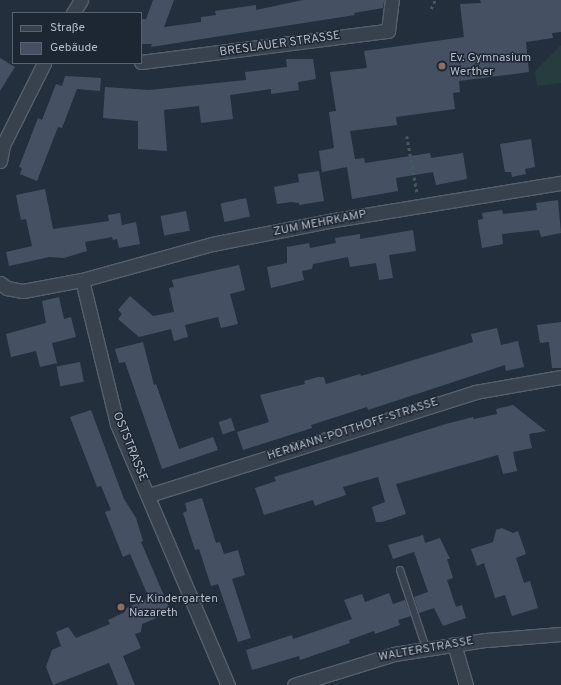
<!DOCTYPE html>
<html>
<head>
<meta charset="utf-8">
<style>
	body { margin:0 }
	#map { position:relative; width:561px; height:685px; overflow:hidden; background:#242f3e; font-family:Overpass,sans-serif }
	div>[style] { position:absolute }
	.green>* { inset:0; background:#263c3f }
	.building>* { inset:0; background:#455162; transform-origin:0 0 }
	.path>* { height:2.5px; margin-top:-1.25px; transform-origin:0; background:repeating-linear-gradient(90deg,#44595c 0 3px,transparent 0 6px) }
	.roads { filter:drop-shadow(1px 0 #565f6c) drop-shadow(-1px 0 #565f6c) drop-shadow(0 1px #565f6c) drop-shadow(0 -1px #565f6c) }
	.service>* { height:6px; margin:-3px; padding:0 3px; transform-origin:3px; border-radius:3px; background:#38414e }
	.minor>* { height:13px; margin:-6.5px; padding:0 6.5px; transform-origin:6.5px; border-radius:6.5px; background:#38414e }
	.dots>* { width:11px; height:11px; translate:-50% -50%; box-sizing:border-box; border:2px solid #1d2633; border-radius:50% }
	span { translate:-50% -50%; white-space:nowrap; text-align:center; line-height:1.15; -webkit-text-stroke:3px #1d2633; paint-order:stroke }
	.street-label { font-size:12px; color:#b4bcc9 }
	.poi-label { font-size:12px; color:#b4bcc9 }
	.left { translate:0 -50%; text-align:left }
	.legend { position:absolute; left:12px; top:12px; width:130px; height:52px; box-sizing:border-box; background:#1d2633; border:1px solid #59626f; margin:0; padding:5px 7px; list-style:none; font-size:12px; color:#b4bcc9 }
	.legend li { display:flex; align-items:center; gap:8px; height:20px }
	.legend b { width:20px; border:1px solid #59626f }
</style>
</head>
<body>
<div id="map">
	<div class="green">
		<i style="clip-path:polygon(561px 45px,561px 83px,537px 86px,535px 71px)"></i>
	</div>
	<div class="building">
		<i style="clip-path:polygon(153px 0,174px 0,164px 27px,201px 22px,201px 17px,216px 15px,215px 11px,256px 5px,256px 10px,303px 0,384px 0,383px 8px,354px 13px,355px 15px,151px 47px,152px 44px,141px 44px,141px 19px,146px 19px)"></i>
		<i style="clip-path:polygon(480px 0,561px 0,561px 32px,552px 33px,553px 38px,526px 42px,529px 72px,459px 81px,460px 92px,453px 93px,455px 109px,396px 117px,397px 125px,350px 131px,355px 159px,364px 158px,365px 163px,430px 153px,431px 158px,463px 153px,467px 179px,436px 185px,433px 172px,396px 178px,398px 191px,352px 199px,347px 167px,322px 172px,319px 151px,334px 148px,329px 112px,336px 111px,330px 72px,367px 68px,364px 51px,464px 37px,460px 4px,481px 3px)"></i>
		<i style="clip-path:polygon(0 58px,15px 67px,0 91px)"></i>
		<i style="clip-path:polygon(286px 59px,313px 59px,316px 79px,298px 82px,299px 90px,271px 94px,271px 89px,230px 95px,233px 119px,201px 123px,199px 106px,164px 110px,167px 151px,138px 149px,138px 121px,103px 118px,105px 87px,149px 90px,246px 80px,245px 72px,287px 67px)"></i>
		<i style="clip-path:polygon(65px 76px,101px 78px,100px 91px,77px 89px,62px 128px,58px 127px,37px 181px,20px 174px,22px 168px,19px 167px,38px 118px,42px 120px,56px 84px,62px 86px)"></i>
		<i style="clip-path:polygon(531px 139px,535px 167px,525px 169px,526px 174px,512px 177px,511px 172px,505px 172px,500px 144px)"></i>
		<i style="clip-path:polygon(319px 171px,324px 201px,299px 205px,299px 203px,291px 202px,277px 204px,274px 187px,299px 182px,298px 174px)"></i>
		<i style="clip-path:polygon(45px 189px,53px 229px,109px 221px,108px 215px,120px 213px,122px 225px,136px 222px,140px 244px,119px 248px,117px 239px,113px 240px,112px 237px,85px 242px,87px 251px,64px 258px,49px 257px,9px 266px,6px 252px,32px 246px,26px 219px,21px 220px,16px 195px)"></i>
		<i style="left:246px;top:198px;width:19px;height:26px;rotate:78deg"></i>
		<i style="clip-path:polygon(558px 200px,561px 233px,541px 237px,539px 230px,502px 234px,503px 244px,482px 248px,478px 223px,478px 220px,483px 219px,482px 213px,502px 210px,503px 214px,537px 210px,536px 203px)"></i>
		<i style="left:186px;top:211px;width:20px;height:26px;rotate:79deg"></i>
		<i style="clip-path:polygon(413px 230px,416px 251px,389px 255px,393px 278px,379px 280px,376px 263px,350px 267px,348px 257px,313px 264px,312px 269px,302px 271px,304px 280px,271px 288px,267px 267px,287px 263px,287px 247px,309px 243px,310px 248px,336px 243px,335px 238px,360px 234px,360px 239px)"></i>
		<i style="clip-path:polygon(239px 265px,245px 290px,230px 294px,238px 324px,221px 328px,218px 317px,185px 325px,188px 337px,174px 341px,171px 329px,139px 337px,118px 319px,122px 314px,118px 310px,130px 296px,153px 316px,174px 312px,169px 288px,174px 287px,172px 280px)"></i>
		<i style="clip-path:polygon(59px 297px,64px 319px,71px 317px,76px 337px,52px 343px,57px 363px,40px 367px,36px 351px,11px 357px,6px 334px,46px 323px,42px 301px)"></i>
		<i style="clip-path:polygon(561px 322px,561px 368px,552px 368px,549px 342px,540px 343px,537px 325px)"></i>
		<i style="clip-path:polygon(497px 328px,501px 345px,518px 341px,524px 367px,506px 371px,505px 365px,368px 410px,367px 407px,311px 425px,312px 428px,243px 450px,237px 432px,269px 422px,260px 395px,305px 384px,304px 381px,318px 377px,324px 377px,326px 384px,360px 374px,361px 376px,473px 342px,471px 334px)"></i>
		<i style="clip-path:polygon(143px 342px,154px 385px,156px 384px,179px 449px,213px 437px,218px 450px,162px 469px,125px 362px,119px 363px,115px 349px)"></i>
		<i style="left:80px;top:362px;width:20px;height:24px;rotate:79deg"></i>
		<i style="clip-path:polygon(513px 405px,546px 431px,529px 434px,532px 448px,513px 452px,517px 471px,503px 474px,498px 455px,396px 484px,406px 514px,382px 522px,376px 522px,372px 507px,385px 502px,378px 477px,343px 487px,346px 495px,322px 503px,315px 506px,313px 500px,264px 515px,255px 488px,276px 481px,274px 477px,446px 424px,473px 417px,474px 419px,497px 414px,496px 409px)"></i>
		<i style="clip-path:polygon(91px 410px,124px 499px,136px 518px,143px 541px,141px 542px,171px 612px,142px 624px,141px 632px,135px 634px,141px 648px,123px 656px,135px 685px,118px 685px,109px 663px,53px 685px,46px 667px,52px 650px,61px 646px,56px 632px,68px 627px,76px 638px,110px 624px,108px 620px,125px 612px,124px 609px,149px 598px,130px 554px,123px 557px,105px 512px,111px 510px,101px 486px,97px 487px,70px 417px)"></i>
		<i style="left:231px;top:418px;width:13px;height:13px;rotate:72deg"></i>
		<i style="clip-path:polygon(202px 498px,216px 543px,220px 542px,224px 554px,238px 550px,245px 575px,232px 579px,251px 638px,238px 642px,218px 584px,211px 586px,199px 549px,195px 550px,183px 513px,187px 511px,185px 503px)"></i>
		<i style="clip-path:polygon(502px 528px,513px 533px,518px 531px,526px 554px,516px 558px,524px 583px,530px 581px,538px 608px,512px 616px,505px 595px,495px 598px,484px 563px,477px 566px,471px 549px,493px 542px,496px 530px)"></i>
		<i style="clip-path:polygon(423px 535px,425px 543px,440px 538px,450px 559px,447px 559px,453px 578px,447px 580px,456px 607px,462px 605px,466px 618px,443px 626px,434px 608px,419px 613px,414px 597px,428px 592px,414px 552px,393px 559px,388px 545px)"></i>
		<i style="clip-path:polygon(389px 593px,393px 604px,405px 600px,411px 616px,398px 620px,400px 625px,375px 634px,374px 631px,349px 640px,350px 643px,300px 660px,299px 656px,252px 670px,246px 650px,292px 635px,293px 639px,352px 619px,344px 600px,362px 594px,365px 602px)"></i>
	</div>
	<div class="path">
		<i style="left:431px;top:9px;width:10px;rotate:-66deg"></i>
		<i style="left:407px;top:136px;width:57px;rotate:79.9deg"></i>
	</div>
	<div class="roads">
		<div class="service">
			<i style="left:400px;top:570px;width:82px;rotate:71.6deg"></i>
		</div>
		<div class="minor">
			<i style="left:73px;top:13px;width:15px;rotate:-58deg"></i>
			<i style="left:141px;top:62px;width:249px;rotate:-7.2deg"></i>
			<i style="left:388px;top:31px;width:31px;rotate:-83deg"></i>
			<i style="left:0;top:161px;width:16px;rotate:-79deg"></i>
			<i style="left:3px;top:145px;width:92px;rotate:-63.4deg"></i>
			<i style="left:82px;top:280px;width:135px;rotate:-15.5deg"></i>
			<i style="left:212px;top:244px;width:130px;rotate:-11.1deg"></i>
			<i style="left:340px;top:219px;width:224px;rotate:-9.3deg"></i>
			<i style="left:0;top:283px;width:9px;rotate:36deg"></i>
			<i style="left:7px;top:288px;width:16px;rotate:11deg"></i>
			<i style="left:23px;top:291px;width:60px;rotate:-10.6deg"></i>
			<i style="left:82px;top:280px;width:148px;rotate:76.3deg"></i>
			<i style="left:117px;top:424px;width:284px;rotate:67deg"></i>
			<i style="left:149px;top:495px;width:342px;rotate:-17.5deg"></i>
			<i style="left:475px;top:392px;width:87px;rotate:-9.9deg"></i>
			<i style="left:454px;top:644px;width:43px;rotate:73.7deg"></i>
			<i style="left:294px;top:685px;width:105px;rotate:-17.2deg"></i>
			<i style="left:394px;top:654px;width:93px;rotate:-8.7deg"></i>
			<i style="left:486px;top:640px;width:75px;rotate:-4.6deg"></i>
		</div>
	</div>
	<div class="dots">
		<i style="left:442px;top:66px;background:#8d6e63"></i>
		<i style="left:121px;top:607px;background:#8d6e63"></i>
	</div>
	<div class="street-label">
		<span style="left:280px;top:45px;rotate:-8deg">BRESLAUER STRASSE</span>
		<span style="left:320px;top:224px;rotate:-11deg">ZUM MEHRKAMP</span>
		<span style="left:353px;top:430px;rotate:-18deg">HERMANN-POTTHOFF-STRASSE</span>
		<span style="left:129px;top:447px;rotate:68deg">OSTSTRASSE</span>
		<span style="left:426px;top:650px;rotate:-10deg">WALTERSTRASSE</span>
	</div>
	<div class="poi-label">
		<span class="left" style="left:450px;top:66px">Ev. Gymnasium<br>Werther</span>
		<span class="left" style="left:129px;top:607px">Ev. Kindergarten<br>Nazareth</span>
	</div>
	<ul class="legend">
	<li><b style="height:5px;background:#38414e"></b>Straße</li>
	<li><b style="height:11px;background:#455162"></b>Gebäude</li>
	</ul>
</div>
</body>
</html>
